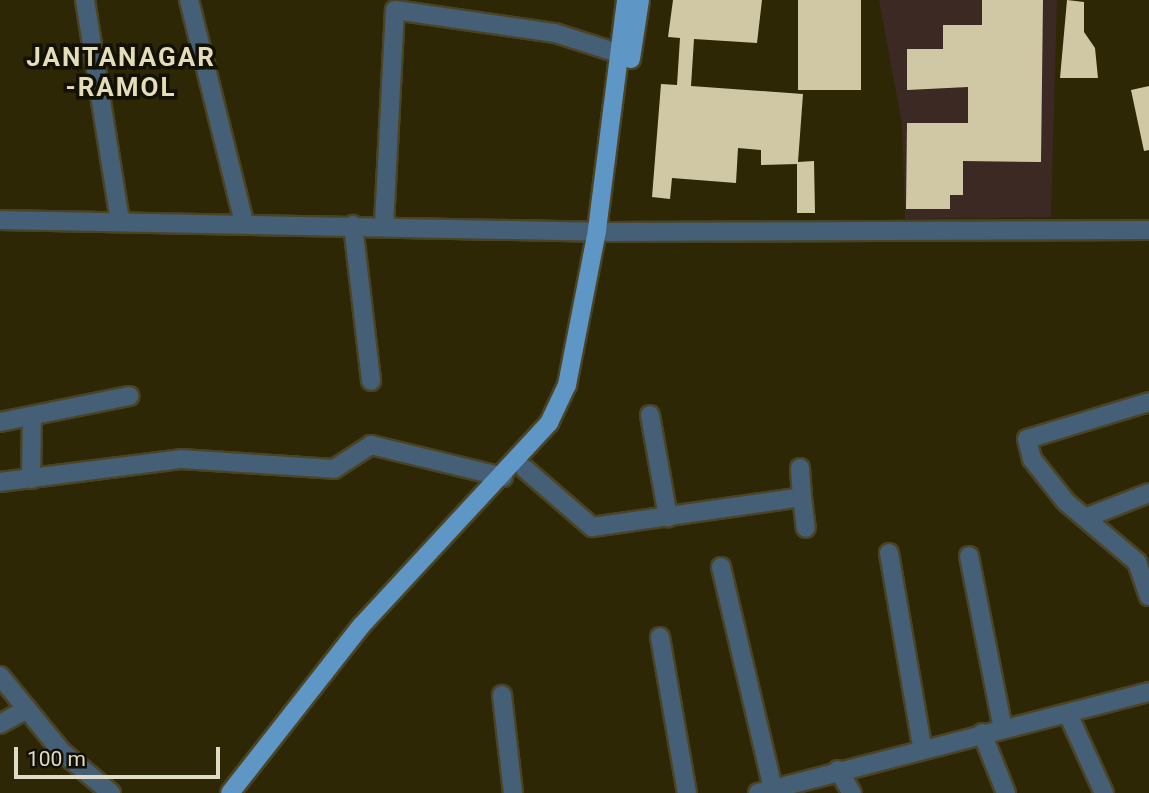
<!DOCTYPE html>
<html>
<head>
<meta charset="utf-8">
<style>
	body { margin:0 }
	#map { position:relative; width:1149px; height:793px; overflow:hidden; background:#2e2706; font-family:Roboto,sans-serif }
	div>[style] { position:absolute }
	.industrial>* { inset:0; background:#3c2923 }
	.building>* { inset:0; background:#d0c8a4; transform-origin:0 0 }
	.roads { filter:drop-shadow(2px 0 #4a4425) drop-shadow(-2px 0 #4a4425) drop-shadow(0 2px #4a4425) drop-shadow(0 -2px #4a4425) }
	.minor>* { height:18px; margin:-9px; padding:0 9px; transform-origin:9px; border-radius:9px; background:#455f76 }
	.major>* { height:18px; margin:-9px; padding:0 9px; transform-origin:9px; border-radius:9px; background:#5e96c6 }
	span { translate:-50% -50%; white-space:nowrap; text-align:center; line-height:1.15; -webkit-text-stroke:7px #131004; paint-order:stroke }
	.district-label { font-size:26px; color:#e5ddb9; font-weight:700; letter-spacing:2px }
	.scale { position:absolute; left:14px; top:747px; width:206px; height:32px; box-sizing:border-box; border:4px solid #dfdbc9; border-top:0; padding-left:9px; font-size:21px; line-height:24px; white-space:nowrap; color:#dfdbc9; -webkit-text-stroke:5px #131004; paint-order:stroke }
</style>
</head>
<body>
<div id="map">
	<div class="industrial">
		<i style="clip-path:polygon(879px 0,1057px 0,1051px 217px,905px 219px,902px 124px)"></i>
	</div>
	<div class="building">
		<i style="clip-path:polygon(673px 0,762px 0,757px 43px,694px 39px,691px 86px,803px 94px,798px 162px,814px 161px,815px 213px,797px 213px,797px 164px,761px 165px,761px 150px,738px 148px,736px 183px,672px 178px,670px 199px,652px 197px,661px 84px,677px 85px,680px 38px,668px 37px)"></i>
		<i style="left:798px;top:0;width:63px;height:90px"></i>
		<i style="clip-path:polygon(982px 0,1043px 0,1041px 162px,963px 161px,963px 195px,950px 195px,950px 209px,906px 209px,907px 123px,968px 123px,968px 87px,907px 90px,907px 49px,943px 49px,943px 25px,982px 25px)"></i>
		<i style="clip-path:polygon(1067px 0,1084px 2px,1084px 32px,1095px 48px,1098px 78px,1060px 78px)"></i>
		<i style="clip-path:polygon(1149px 86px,1149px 150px,1144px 151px,1131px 90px)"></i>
	</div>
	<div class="roads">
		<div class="minor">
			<i style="left:85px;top:0;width:224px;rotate:81deg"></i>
			<i style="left:189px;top:0;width:230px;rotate:76.1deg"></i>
			<i style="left:0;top:220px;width:608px;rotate:1.13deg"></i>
			<i style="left:608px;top:232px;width:541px;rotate:-0.21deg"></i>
			<i style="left:353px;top:225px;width:157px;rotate:83.4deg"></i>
			<i style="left:384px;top:225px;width:215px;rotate:-87.1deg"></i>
			<i style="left:395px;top:10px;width:162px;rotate:8.2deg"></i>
			<i style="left:555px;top:33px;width:69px;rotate:17.7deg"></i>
			<i style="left:1149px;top:402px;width:127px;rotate:163.1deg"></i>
			<i style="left:1027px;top:439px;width:21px;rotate:76deg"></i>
			<i style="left:1032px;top:459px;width:55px;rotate:51.7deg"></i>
			<i style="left:1066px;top:502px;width:93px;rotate:40.2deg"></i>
			<i style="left:1137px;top:562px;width:36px;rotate:71deg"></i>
			<i style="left:650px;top:415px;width:104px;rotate:80deg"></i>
			<i style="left:0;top:422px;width:132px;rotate:-11.4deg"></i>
			<i style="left:525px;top:469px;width:89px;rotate:40.9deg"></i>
			<i style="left:592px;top:527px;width:212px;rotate:-8.1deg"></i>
			<i style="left:802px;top:497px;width:29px;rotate:-94deg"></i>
			<i style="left:31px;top:479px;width:63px;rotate:-89.1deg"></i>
			<i style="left:0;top:482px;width:182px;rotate:-7.2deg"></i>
			<i style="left:181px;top:459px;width:153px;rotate:3.7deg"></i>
			<i style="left:334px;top:469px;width:44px;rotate:-33deg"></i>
			<i style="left:371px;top:445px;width:136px;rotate:13.6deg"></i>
			<i style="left:802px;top:497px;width:31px;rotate:83deg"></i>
			<i style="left:1085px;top:518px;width:69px;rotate:-21.3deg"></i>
			<i style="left:889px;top:553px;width:197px;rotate:80.3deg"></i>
			<i style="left:969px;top:556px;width:176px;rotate:78.9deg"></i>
			<i style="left:721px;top:567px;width:228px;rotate:76.8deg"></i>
			<i style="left:660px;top:637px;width:158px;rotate:80.2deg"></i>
			<i style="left:0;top:676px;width:98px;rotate:50.8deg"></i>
			<i style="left:62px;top:752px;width:64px;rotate:39.9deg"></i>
			<i style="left:502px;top:695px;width:99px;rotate:83.6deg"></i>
			<i style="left:1068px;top:714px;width:87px;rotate:65.5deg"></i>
			<i style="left:0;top:724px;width:31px;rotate:-29deg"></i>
			<i style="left:982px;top:733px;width:65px;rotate:68.2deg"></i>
			<i style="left:838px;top:770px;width:27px;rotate:59deg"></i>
			<i style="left:758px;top:793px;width:404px;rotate:-14.5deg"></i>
		</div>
		<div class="major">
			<i style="left:631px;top:59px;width:60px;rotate:-81.3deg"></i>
			<i style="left:230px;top:793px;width:212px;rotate:-51.9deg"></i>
			<i style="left:361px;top:626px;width:277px;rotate:-47.2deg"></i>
			<i style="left:549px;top:423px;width:42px;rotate:-64.7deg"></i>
			<i style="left:567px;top:385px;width:158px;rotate:-79deg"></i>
			<i style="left:597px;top:230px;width:232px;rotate:-82.8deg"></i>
		</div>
	</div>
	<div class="district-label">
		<span style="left:121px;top:73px">JANTANAGAR<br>-RAMOL</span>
	</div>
	<div class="scale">100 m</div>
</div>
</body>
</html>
